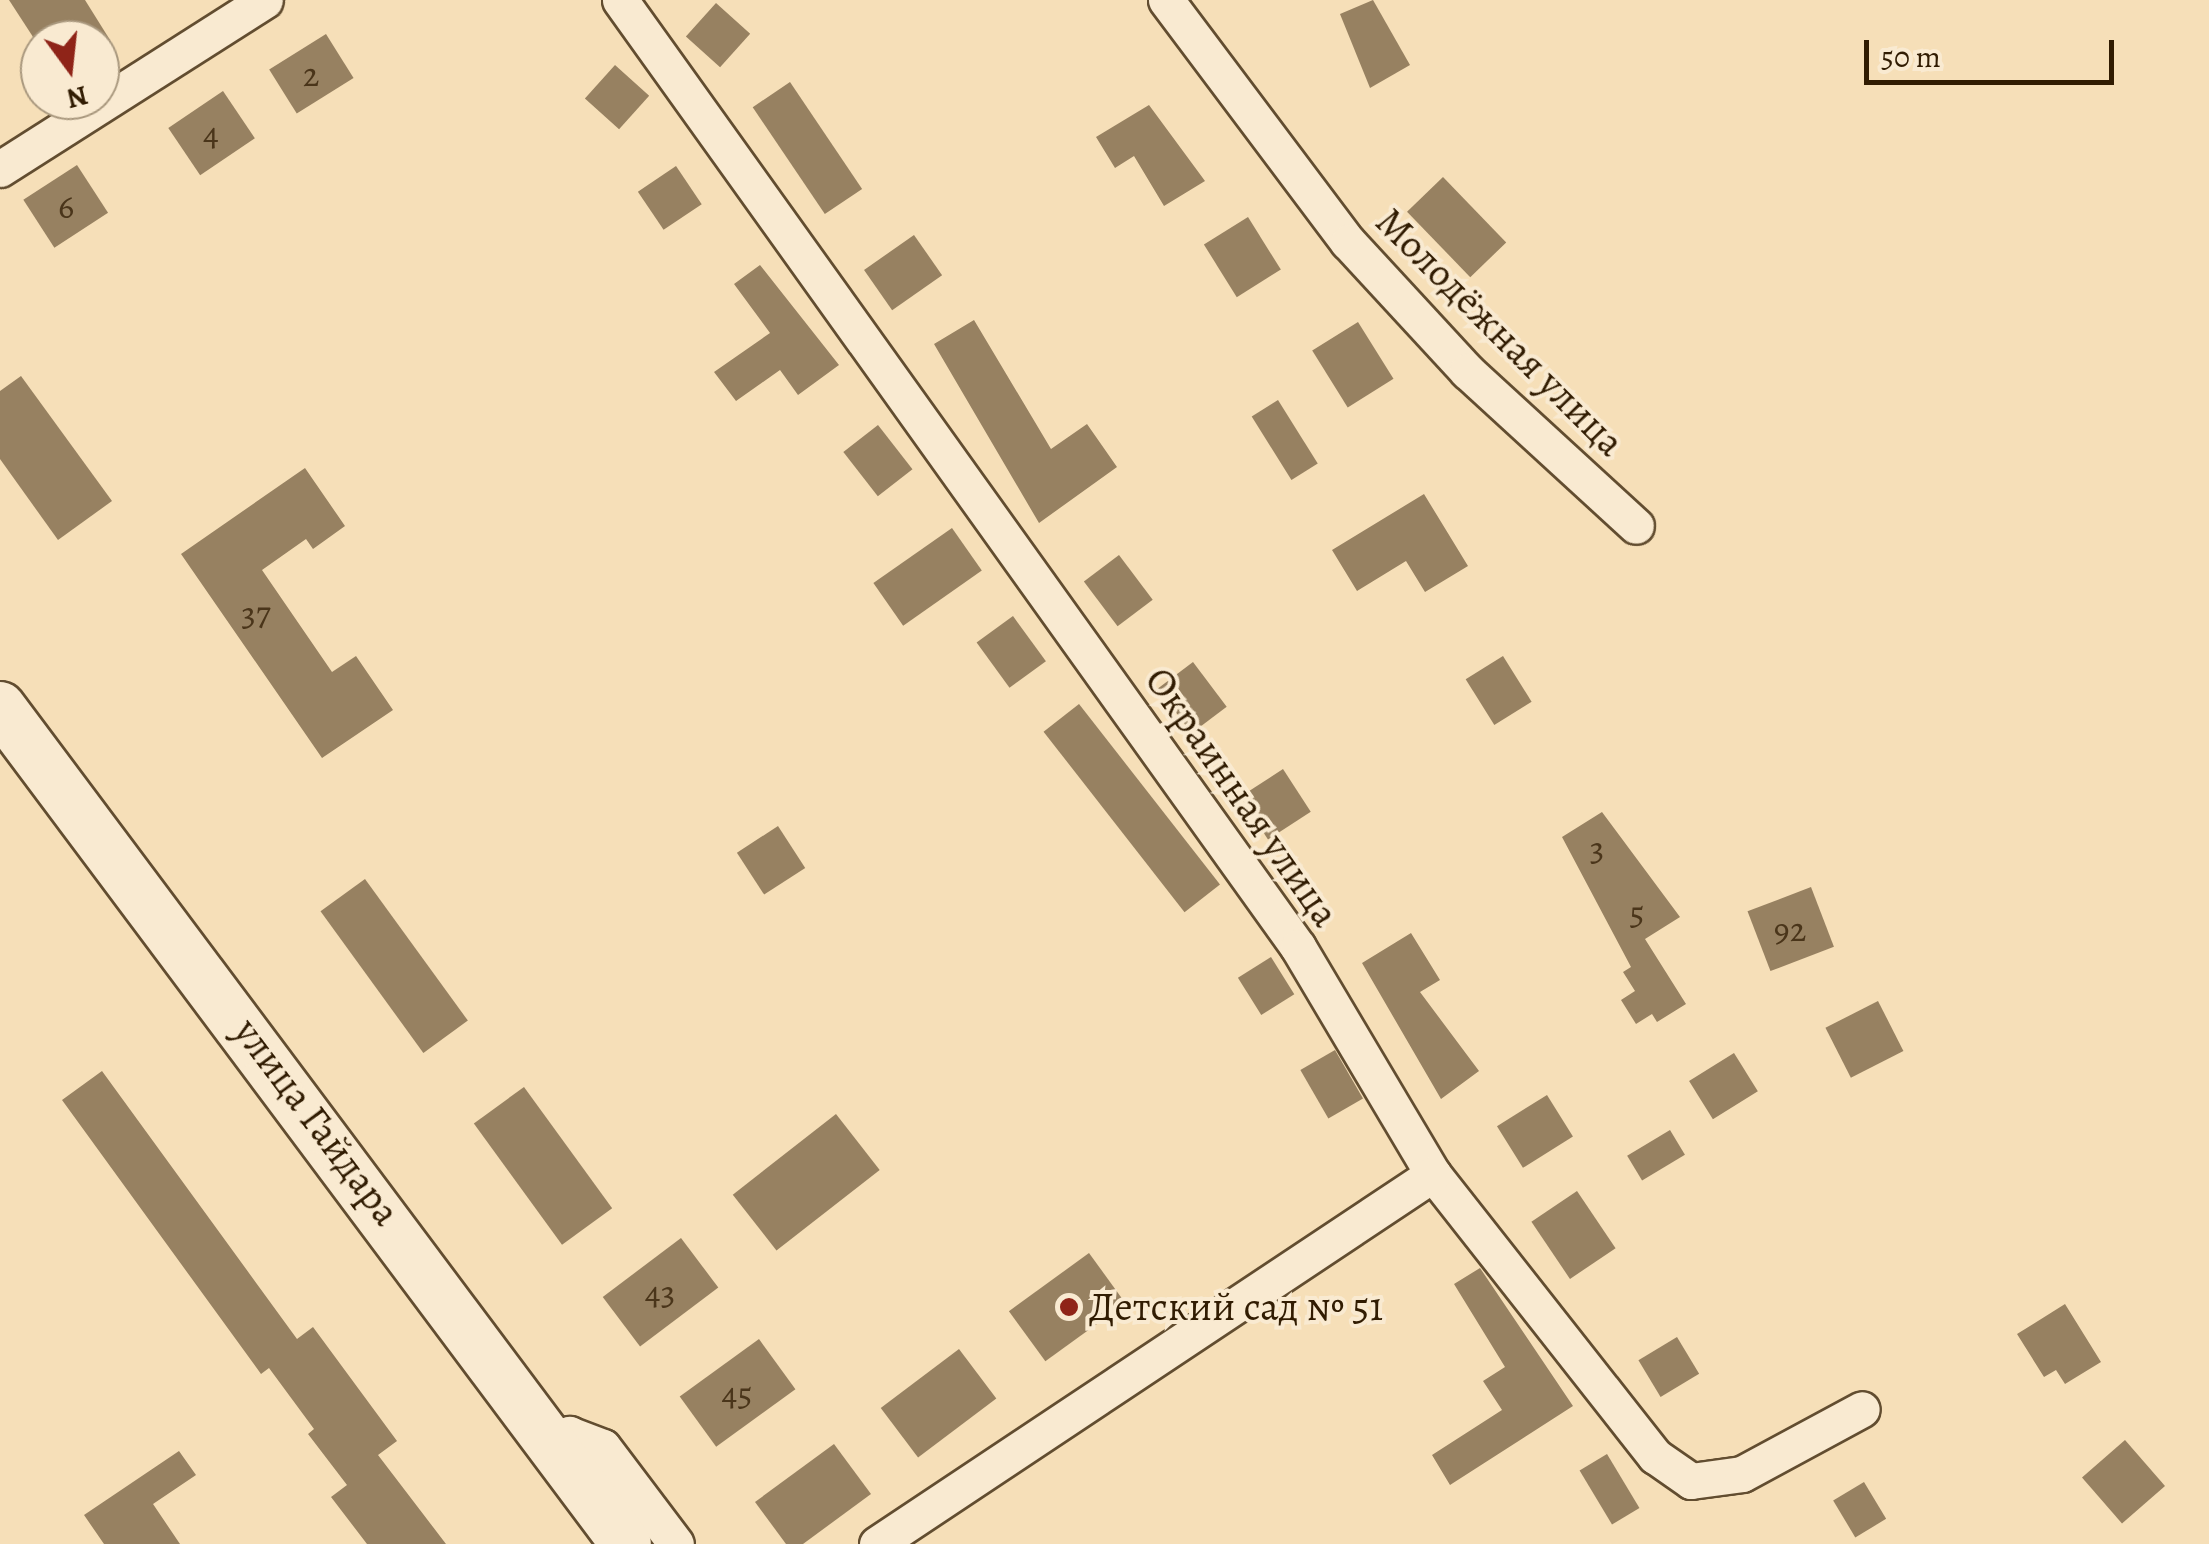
<!DOCTYPE html>
<html>
<head>
<meta charset="utf-8">
<style>
	body { margin:0 }
	#map { position:relative; width:2209px; height:1544px; overflow:hidden; background:#f6dfb8; font-family:Alegreya,serif }
	div>[style] { position:absolute }
	.building>* { inset:0; background:#978161; transform-origin:0 0 }
	.roads { filter:drop-shadow(2px 0 #624d30) drop-shadow(-2px 0 #624d30) drop-shadow(0 2px #624d30) drop-shadow(0 -2px #624d30) }
	.street>* { height:35px; margin:-17.5px; padding:0 17.5px; transform-origin:17.5px; border-radius:17.5px; background:#f9ead1 }
	.secondary>* { height:50px; margin:-25px; padding:0 25px; transform-origin:25px; border-radius:25px; background:#f9ead1 }
	.dots>* { width:28px; height:28px; translate:-50% -50%; box-sizing:border-box; border:5px solid #f9ead1; border-radius:50% }
	span { translate:-50% -50%; white-space:nowrap; text-align:center; line-height:1.15; -webkit-text-stroke:8px #f9ead1; paint-order:stroke }
	.number-label { font-size:35px; color:#4a351a }
	.number-label span { -webkit-text-stroke-width:0 }
	.street-label { font-size:40px; color:#311c02 }
	.poi-label { font-size:40px; color:#311c02 }
	.left { translate:0 -50%; text-align:left }
	.north { position:absolute; left:20px; top:20px; width:100px; height:100px; box-sizing:border-box; background:#f9ead1; border:2px solid #a9987e; border-radius:50%; rotate:165deg; font-size:28px; font-weight:700; line-height:40px; text-align:center; color:#311c02 }
	.north::after { content:''; display:block; margin:auto; width:35px; height:45px; background:#8f2418; clip-path:polygon(50% 0,100% 100%,50% 72%,0 100%) }
	.scale { position:absolute; left:1864px; top:40px; width:250px; height:45px; box-sizing:border-box; border:5px solid #311c02; border-top:0; padding-left:12px; font-size:30px; line-height:35px; white-space:nowrap; color:#311c02; -webkit-text-stroke:8px #f9ead1; paint-order:stroke }
</style>
</head>
<body>
<div id="map">
	<div class="building">
		<i style="clip-path:polygon(9px 0,85px 0,110px 40px,35px 40px)"></i>
		<i style="clip-path:polygon(1373px 0,1410px 65px,1370px 88px,1340px 14px)"></i>
		<i style="left:716px;top:3px;width:46px;height:45px;rotate:42deg"></i>
		<i style="left:326px;top:34px;width:52px;height:67px;rotate:58deg"></i>
		<i style="left:615px;top:65px;width:46px;height:45px;rotate:42deg"></i>
		<i style="left:790px;top:82px;width:129px;height:45px;rotate:56deg"></i>
		<i style="left:223px;top:91px;width:57px;height:66px;rotate:56deg"></i>
		<i style="clip-path:polygon(1149px 105px,1205px 181px,1164px 206px,1134px 156px,1115px 168px,1096px 137px)"></i>
		<i style="left:77px;top:165px;width:57px;height:64px;rotate:57deg"></i>
		<i style="left:676px;top:166px;width:46px;height:46px;rotate:56deg"></i>
		<i style="left:1443px;top:177px;width:91px;height:50px;rotate:46deg"></i>
		<i style="left:1248px;top:217px;width:62px;height:52px;rotate:58deg"></i>
		<i style="left:914px;top:235px;width:49px;height:61px;rotate:55deg"></i>
		<i style="clip-path:polygon(760px 265px,839px 365px,798px 395px,780px 370px,736px 401px,714px 372px,770px 333px,734px 284px)"></i>
		<i style="clip-path:polygon(974px 320px,1051px 449px,1087px 424px,1117px 467px,1039px 523px,934px 344px)"></i>
		<i style="left:1358px;top:322px;width:67px;height:54px;rotate:58deg"></i>
		<i style="clip-path:polygon(21px 376px,112px 501px,58px 540px,0 459px,0 391px)"></i>
		<i style="left:1278px;top:400px;width:75px;height:31px;rotate:58deg"></i>
		<i style="left:878px;top:425px;width:56px;height:44px;rotate:52deg"></i>
		<i style="clip-path:polygon(305px 468px,345px 526px,313px 549px,306px 539px,262px 570px,332px 672px,356px 656px,393px 710px,322px 758px,181px 554px)"></i>
		<i style="clip-path:polygon(1424px 494px,1468px 566px,1425px 592px,1406px 561px,1357px 591px,1332px 550px)"></i>
		<i style="left:952px;top:528px;width:52px;height:96px;rotate:55deg"></i>
		<i style="left:1119px;top:555px;width:56px;height:44px;rotate:53deg"></i>
		<i style="left:1013px;top:616px;width:56px;height:45px;rotate:54deg"></i>
		<i style="left:1503px;top:656px;width:54px;height:44px;rotate:58deg"></i>
		<i style="left:1193px;top:662px;width:56px;height:44px;rotate:53deg"></i>
		<i style="left:1079px;top:704px;width:229px;height:45px;rotate:52deg"></i>
		<i style="left:1283px;top:769px;width:51px;height:51px;rotate:57deg"></i>
		<i style="clip-path:polygon(1602px 812px,1680px 917px,1645px 939px,1686px 1004px,1657px 1022px,1652px 1014px,1636px 1024px,1621px 1000px,1635px 991px,1623px 972px,1631px 967px,1562px 837px)"></i>
		<i style="left:778px;top:826px;width:50px;height:49px;rotate:57deg"></i>
		<i style="left:365px;top:879px;width:175px;height:55px;rotate:54deg"></i>
		<i style="left:1811px;top:887px;width:64px;height:68px;rotate:69deg"></i>
		<i style="clip-path:polygon(1411px 933px,1440px 980px,1420px 992px,1479px 1071px,1441px 1099px,1362px 963px)"></i>
		<i style="left:1271px;top:957px;width:44px;height:39px;rotate:58deg"></i>
		<i style="left:1878px;top:1001px;width:56px;height:59px;rotate:63deg"></i>
		<i style="left:1335px;top:1050px;width:56px;height:40px;rotate:60deg"></i>
		<i style="left:1734px;top:1053px;width:45px;height:53px;rotate:58deg"></i>
		<i style="clip-path:polygon(102px 1071px,297px 1339px,313px 1327px,397px 1441px,378px 1455px,446px 1544px,367px 1544px,331px 1497px,347px 1485px,308px 1434px,314px 1429px,269px 1368px,261px 1374px,62px 1100px)"></i>
		<i style="left:524px;top:1087px;width:150px;height:62px;rotate:54deg"></i>
		<i style="left:1547px;top:1095px;width:49px;height:59px;rotate:58deg"></i>
		<i style="left:836px;top:1114px;width:71px;height:131px;rotate:52deg"></i>
		<i style="left:1670px;top:1130px;width:29px;height:50px;rotate:59deg"></i>
		<i style="left:1577px;top:1191px;width:69px;height:55px;rotate:56deg"></i>
		<i style="left:681px;top:1238px;width:62px;height:98px;rotate:53deg"></i>
		<i style="left:1089px;top:1253px;width:62px;height:99px;rotate:54deg"></i>
		<i style="clip-path:polygon(1480px 1268px,1573px 1406px,1450px 1485px,1432px 1455px,1502px 1410px,1483px 1381px,1505px 1367px,1454px 1284px)"></i>
		<i style="clip-path:polygon(2065px 1304px,2101px 1362px,2065px 1384px,2056px 1370px,2044px 1377px,2017px 1334px)"></i>
		<i style="left:1677px;top:1337px;width:43px;height:45px;rotate:59deg"></i>
		<i style="left:759px;top:1339px;width:62px;height:98px;rotate:54deg"></i>
		<i style="left:959px;top:1349px;width:62px;height:98px;rotate:53deg"></i>
		<i style="left:2125px;top:1440px;width:61px;height:57px;rotate:49deg"></i>
		<i style="clip-path:polygon(834px 1444px,871px 1494px,803px 1544px,786px 1544px,755px 1502px)"></i>
		<i style="clip-path:polygon(179px 1451px,196px 1475px,153px 1504px,180px 1544px,104px 1544px,84px 1515px)"></i>
		<i style="left:1607px;top:1454px;width:63px;height:32px;rotate:59deg"></i>
		<i style="left:1864px;top:1482px;width:43px;height:36px;rotate:59deg"></i>
	</div>
	<div class="roads">
		<div class="street">
			<i style="left:620px;top:0;width:1165px;rotate:54.4deg"></i>
			<i style="left:1298px;top:947px;width:264px;rotate:59.3deg"></i>
			<i style="left:1433px;top:1174px;width:359px;rotate:51.8deg"></i>
			<i style="left:1655px;top:1456px;width:44px;rotate:34.8deg"></i>
			<i style="left:1691px;top:1481px;width:51px;rotate:-7.8deg"></i>
			<i style="left:1742px;top:1474px;width:136px;rotate:-28.4deg"></i>
			<i style="left:1166px;top:0;width:303px;rotate:53.1deg"></i>
			<i style="left:1348px;top:242px;width:176px;rotate:47.3deg"></i>
			<i style="left:1467px;top:371px;width:229px;rotate:42.5deg"></i>
			<i style="left:0;top:169px;width:314px;rotate:-32.5deg"></i>
			<i style="left:551px;top:1444px;width:21px;rotate:-29deg"></i>
			<i style="left:569px;top:1434px;width:36px;rotate:21deg"></i>
			<i style="left:603px;top:1447px;width:121px;rotate:53deg"></i>
			<i style="left:877px;top:1544px;width:668px;rotate:-33.64deg"></i>
		</div>
		<div class="secondary">
			<i style="left:0;top:707px;width:1045px;rotate:53.21deg"></i>
		</div>
	</div>
	<div class="dots">
		<i style="left:1069px;top:1307px;background:#8f2418"></i>
	</div>
	<div class="number-label">
		<span style="left:311px;top:74px">2</span>
		<span style="left:211px;top:133px">4</span>
		<span style="left:66px;top:206px">6</span>
		<span style="left:256px;top:613px">37</span>
		<span style="left:1597px;top:848px">3</span>
		<span style="left:1637px;top:912px">5</span>
		<span style="left:1790px;top:929px">92</span>
		<span style="left:660px;top:1292px">43</span>
		<span style="left:737px;top:1393px">45</span>
	</div>
	<div class="street-label">
		<span style="left:1500px;top:332px;rotate:45deg">Молодёжная улица</span>
		<span style="left:1242px;top:797px;rotate:55deg">Окраинная улица</span>
		<span style="left:317px;top:1122px;rotate:53deg">улица Гайдара</span>
	</div>
	<div class="poi-label">
		<span class="left" style="left:1089px;top:1307px">Детский сад № 51</span>
	</div>
	<div class="north">N</div>
	<div class="scale">50 m</div>
</div>
</body>
</html>
